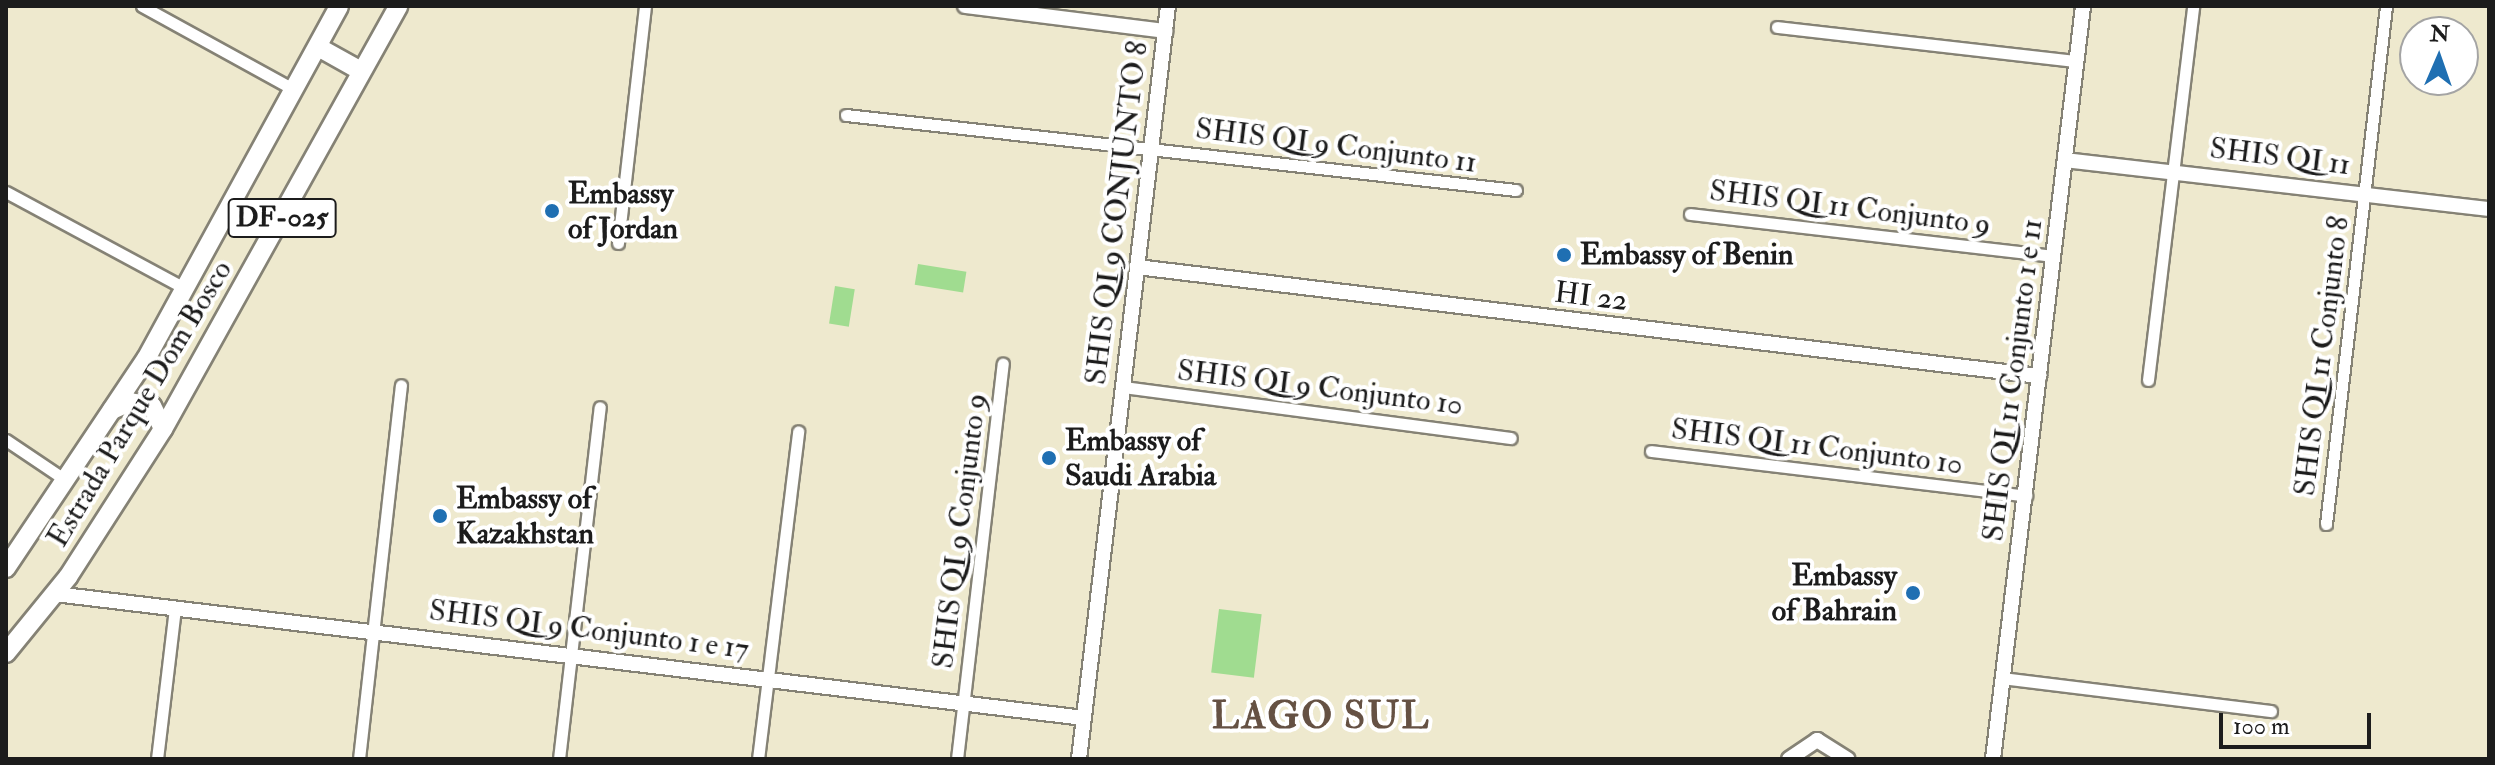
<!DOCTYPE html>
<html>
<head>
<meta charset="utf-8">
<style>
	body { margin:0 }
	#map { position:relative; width:2495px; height:765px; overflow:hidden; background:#eee9ce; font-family:"IM FELL Double Pica",serif }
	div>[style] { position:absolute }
	.green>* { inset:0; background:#a0dc90; transform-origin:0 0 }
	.roads { filter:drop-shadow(2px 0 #858275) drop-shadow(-2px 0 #858275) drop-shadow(0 2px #858275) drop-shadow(0 -2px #858275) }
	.minor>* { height:11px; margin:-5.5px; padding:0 5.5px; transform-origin:5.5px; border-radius:5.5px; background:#fff }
	.tertiary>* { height:14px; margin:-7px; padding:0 7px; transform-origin:7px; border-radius:7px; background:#fff }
	.primary>* { height:18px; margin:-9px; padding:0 9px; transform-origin:9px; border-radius:9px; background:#fff }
	.dots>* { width:22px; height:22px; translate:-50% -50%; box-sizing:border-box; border:4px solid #fff; border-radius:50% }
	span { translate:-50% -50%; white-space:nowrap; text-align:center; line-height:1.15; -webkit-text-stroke:8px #fff; paint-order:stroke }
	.shield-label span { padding:2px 6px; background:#fff; border:2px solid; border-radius:6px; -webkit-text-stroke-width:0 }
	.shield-label { font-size:28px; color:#1c1c1c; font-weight:700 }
	.street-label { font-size:30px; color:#1c1c1c }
	.poi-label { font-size:30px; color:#1c1c1c; font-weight:700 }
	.left { translate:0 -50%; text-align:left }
	.right { translate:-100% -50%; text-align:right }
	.district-label { font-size:38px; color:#655143; font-weight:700; letter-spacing:2px }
	.frame { position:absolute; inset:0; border:8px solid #1c1c1c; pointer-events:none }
	.north { position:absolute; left:2399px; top:16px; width:80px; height:80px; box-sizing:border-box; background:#fff; border:2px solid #a4a4a4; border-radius:50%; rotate:2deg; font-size:22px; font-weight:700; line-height:32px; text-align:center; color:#1c1c1c }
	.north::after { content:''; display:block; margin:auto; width:28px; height:36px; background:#1f6fb2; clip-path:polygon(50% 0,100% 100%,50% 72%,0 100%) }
	.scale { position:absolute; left:2219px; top:713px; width:152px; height:36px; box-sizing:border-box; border:4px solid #1c1c1c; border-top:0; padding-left:10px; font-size:24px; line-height:28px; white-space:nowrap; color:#1c1c1c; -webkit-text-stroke:6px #fff; paint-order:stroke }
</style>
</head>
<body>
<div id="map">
	<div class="green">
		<i style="left:918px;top:264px;width:49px;height:21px;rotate:9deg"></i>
		<i style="left:835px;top:286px;width:20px;height:38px;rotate:9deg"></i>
		<i style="left:1219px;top:609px;width:43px;height:64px;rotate:7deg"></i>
	</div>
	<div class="roads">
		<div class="minor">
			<i style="left:142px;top:6px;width:172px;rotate:28.8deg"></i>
			<i style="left:1777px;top:27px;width:301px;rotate:6.5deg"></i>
			<i style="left:846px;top:115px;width:674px;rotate:6.39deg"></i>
			<i style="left:6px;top:192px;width:202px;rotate:28.3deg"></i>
			<i style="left:1690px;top:214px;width:365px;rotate:6.6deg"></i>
			<i style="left:618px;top:243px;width:239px;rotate:-83.5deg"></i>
			<i style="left:2148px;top:380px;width:377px;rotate:-83.1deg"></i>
			<i style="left:1123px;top:387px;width:391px;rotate:7.5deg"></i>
			<i style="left:6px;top:440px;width:73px;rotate:33.9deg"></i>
			<i style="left:1651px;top:451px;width:378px;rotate:6.8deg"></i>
			<i style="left:2326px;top:524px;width:521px;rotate:-83.39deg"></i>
			<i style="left:2001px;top:678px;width:272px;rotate:7deg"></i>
			<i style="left:157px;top:759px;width:153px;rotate:-83.2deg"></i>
			<i style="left:359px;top:759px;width:376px;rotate:-83.6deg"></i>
			<i style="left:559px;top:759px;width:354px;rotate:-83.4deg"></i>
			<i style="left:758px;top:759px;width:330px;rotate:-83deg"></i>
			<i style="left:957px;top:759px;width:398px;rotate:-83.4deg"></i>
		</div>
		<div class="tertiary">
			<i style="left:965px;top:6px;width:202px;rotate:7.1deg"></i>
			<i style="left:2065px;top:160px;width:427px;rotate:6.6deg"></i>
			<i style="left:1137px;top:267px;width:909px;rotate:6.89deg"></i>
			<i style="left:55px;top:594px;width:1036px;rotate:6.87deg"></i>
			<i style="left:1079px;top:759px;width:758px;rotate:-83.26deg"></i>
			<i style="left:1789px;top:759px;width:34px;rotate:-34deg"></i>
			<i style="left:1817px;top:740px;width:36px;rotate:32deg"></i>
			<i style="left:1993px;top:759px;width:758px;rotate:-83.18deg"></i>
		</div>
		<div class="primary">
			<i style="left:318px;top:47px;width:49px;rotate:29.2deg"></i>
			<i style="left:112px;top:410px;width:20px;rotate:-24deg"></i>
			<i style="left:130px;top:402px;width:22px;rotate:10deg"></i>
			<i style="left:152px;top:406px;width:25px;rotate:64deg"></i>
			<i style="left:6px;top:568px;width:252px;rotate:-56.2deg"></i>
			<i style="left:146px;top:359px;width:402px;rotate:-61.3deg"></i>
			<i style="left:6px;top:653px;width:98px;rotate:-50.8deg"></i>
			<i style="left:68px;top:577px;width:176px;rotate:-57.3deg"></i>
			<i style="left:163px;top:429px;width:484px;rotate:-60.9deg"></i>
		</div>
	</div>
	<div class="dots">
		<i style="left:552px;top:211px;background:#1f6fb2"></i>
		<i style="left:1564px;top:255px;background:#1f6fb2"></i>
		<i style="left:1049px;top:458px;background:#1f6fb2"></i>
		<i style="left:440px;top:516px;background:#1f6fb2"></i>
		<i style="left:1913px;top:593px;background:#1f6fb2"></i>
	</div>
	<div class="shield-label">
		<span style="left:282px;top:218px">DF-025</span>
	</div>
	<div class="street-label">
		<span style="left:1336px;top:146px;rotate:7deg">SHIS QI 9 Conjunto 11</span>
		<span style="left:2280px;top:157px;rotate:7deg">SHIS QI 11</span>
		<span style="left:1850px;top:208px;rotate:7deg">SHIS QI 11 Conjunto 9</span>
		<span style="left:1117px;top:213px;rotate:-83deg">SHIS QI 9 CONJUNTO 8</span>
		<span style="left:1591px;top:297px;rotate:7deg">HI 22</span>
		<span style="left:2322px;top:356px;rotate:-83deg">SHIS QI 11 Conjunto 8</span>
		<span style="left:2013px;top:380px;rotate:-83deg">SHIS QI 11 Conjunto 1 e 11</span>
		<span style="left:1320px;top:388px;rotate:7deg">SHIS QI 9 Conjunto 10</span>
		<span style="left:140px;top:404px;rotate:-59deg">Estrada Parque Dom Bosco</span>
		<span style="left:1817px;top:447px;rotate:7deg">SHIS QI 11 Conjunto 10</span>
		<span style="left:960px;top:531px;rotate:-83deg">SHIS QI 9 Conjunto 9</span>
		<span style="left:589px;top:630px;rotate:7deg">SHIS QI 9 Conjunto 1 e 17</span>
	</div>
	<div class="poi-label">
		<span class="left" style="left:568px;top:211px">Embassy<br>of Jordan</span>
		<span class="left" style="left:1580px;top:255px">Embassy of Benin</span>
		<span class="left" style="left:1065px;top:458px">Embassy of<br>Saudi Arabia</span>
		<span class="left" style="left:456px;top:516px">Embassy of<br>Kazakhstan</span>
		<span class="right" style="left:1897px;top:593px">Embassy<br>of Bahrain</span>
	</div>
	<div class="district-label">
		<span style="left:1321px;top:717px">LAGO SUL</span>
	</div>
	<div class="frame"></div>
	<div class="north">N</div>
	<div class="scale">100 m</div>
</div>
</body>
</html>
